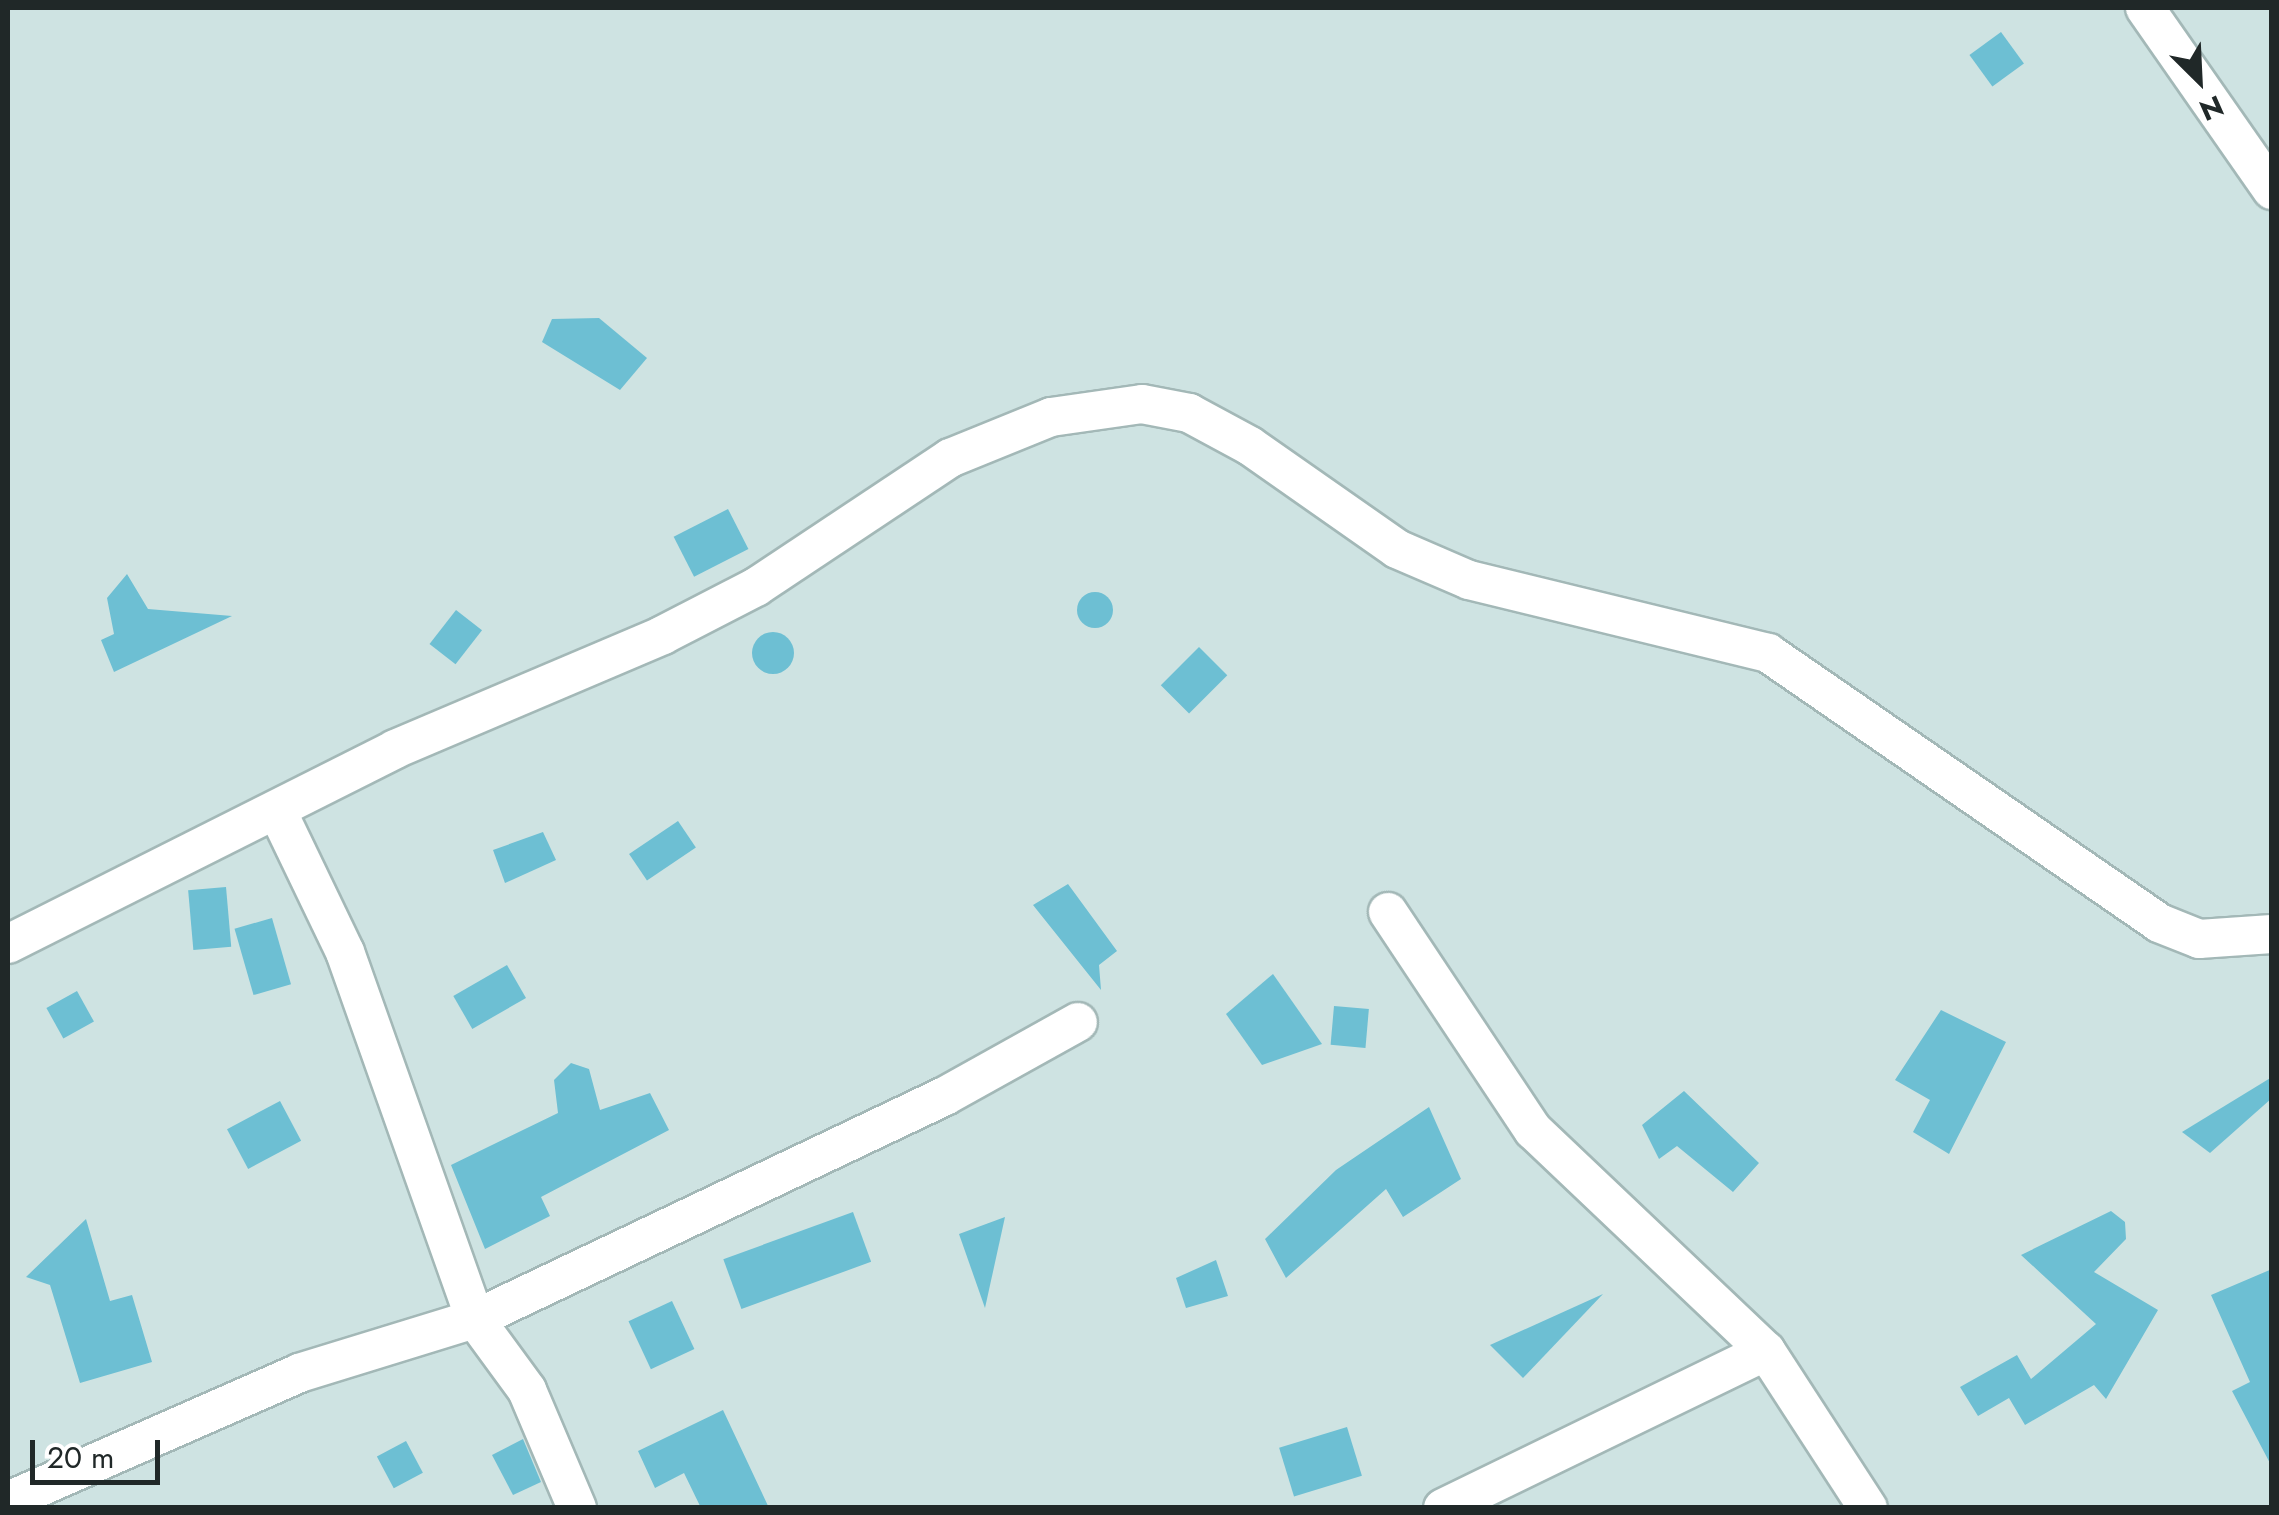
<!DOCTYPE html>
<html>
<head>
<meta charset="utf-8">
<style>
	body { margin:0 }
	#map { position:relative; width:2279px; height:1515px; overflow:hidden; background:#cee3e2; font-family:Jost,sans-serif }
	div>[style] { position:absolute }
	.building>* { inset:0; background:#6dbfd3; transform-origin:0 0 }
	.round { border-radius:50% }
	.roads { filter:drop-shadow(2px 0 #a3b8b7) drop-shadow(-2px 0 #a3b8b7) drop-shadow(0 2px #a3b8b7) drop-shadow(0 -2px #a3b8b7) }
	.minor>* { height:38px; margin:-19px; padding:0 19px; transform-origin:19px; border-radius:19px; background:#fff }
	span { translate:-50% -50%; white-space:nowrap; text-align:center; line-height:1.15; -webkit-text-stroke:9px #fff; paint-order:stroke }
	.frame { position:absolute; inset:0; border:10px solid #202828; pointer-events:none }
	.north { position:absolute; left:2149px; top:30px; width:100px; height:100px; -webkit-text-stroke:8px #fff; paint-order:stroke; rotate:156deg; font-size:28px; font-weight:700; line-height:40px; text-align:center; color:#202828 }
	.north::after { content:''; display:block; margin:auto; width:35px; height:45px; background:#202828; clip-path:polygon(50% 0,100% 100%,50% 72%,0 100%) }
	.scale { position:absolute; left:30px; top:1440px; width:130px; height:45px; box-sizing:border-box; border:5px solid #202828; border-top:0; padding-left:12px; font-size:30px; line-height:35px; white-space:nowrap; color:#202828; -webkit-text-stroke:8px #fff; paint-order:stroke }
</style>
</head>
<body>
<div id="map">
	<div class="building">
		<i style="left:2001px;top:32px;width:39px;height:39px;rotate:54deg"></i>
		<i style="clip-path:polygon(599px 318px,647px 358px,620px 390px,542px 342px,552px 319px)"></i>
		<i style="left:728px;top:509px;width:45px;height:61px;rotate:63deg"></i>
		<i style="clip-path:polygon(127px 574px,148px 609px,232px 616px,114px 672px,101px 640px,114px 634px,107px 598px)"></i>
		<i class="round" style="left:1077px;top:592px;width:36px;height:36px"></i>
		<i style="left:456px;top:610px;width:33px;height:43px;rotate:38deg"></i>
		<i class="round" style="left:752px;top:632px;width:42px;height:42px"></i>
		<i style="left:1199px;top:647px;width:40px;height:54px;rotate:45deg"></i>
		<i style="left:678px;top:821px;width:32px;height:59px;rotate:56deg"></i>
		<i style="clip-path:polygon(543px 832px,556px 860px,505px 883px,493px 850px)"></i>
		<i style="clip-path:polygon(1068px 884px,1117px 951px,1099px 965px,1101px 990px,1033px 905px)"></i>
		<i style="left:226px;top:887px;width:60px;height:38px;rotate:85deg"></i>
		<i style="left:272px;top:918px;width:69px;height:39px;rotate:74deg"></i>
		<i style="left:507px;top:965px;width:38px;height:62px;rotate:60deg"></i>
		<i style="clip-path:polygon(1273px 974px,1322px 1044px,1262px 1065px,1226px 1014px)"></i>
		<i style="left:77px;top:991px;width:35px;height:35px;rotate:61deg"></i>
		<i style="left:1334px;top:1006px;width:35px;height:39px;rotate:5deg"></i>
		<i style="clip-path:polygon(1941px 1010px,2006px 1042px,1949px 1154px,1913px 1132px,1930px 1100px,1895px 1080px)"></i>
		<i style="clip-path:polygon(571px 1063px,589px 1069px,600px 1110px,650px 1093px,669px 1130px,541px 1197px,550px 1216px,485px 1249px,451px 1165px,558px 1113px,554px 1080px)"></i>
		<i style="clip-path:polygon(2272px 1077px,2272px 1098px,2210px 1153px,2182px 1132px)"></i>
		<i style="clip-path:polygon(1684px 1091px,1759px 1163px,1733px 1192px,1677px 1146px,1659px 1159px,1642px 1125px)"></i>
		<i style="left:280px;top:1101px;width:45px;height:60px;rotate:62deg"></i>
		<i style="clip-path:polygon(1429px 1107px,1461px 1179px,1403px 1217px,1386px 1189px,1286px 1278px,1265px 1239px,1336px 1170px)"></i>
		<i style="clip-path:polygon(2111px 1211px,2125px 1222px,2126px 1239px,2094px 1272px,2158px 1310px,2106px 1399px,2094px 1385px,2025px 1425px,2009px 1398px,1978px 1416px,1960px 1387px,2017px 1355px,2031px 1379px,2096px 1324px,2021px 1255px)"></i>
		<i style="left:853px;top:1212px;width:53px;height:138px;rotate:70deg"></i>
		<i style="clip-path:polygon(1005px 1217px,985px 1308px,959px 1234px)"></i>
		<i style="clip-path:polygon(86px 1219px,110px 1301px,132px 1295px,152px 1362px,80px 1383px,50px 1285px,26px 1277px)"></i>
		<i style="clip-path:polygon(1216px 1260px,1228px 1296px,1186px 1308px,1176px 1278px)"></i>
		<i style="clip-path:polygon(2272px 1269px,2272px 1467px,2232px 1391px,2250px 1382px,2211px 1295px)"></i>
		<i style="clip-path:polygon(1603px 1294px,1523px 1378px,1490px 1345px)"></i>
		<i style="left:672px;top:1301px;width:53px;height:48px;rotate:65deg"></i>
		<i style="clip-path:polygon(723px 1410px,769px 1508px,701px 1508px,684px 1473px,655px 1488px,638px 1451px)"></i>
		<i style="left:1347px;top:1427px;width:51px;height:71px;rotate:73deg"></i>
		<i style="clip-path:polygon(523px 1439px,541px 1482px,513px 1495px,492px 1455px)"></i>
		<i style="left:406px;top:1441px;width:36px;height:33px;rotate:62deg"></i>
	</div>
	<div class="roads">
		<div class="minor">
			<i style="left:2145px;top:8px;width:222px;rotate:55.1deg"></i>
			<i style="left:1388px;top:912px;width:262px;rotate:56.4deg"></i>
			<i style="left:1533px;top:1130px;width:321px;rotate:43.5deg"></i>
			<i style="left:8px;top:944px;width:433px;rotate:-26.7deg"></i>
			<i style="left:395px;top:749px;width:291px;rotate:-23deg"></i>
			<i style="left:663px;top:635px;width:105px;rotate:-27.3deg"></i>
			<i style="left:756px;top:587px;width:233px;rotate:-33.6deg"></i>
			<i style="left:950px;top:458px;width:109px;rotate:-22.1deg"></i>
			<i style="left:1051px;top:417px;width:92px;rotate:-8.1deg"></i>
			<i style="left:1142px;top:404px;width:48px;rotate:10.8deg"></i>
			<i style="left:1189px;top:413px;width:69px;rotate:28.4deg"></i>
			<i style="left:1250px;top:446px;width:179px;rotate:35deg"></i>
			<i style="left:1397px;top:549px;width:78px;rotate:23.3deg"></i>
			<i style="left:1469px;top:580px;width:308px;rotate:13.7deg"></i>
			<i style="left:1768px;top:653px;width:475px;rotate:34.6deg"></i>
			<i style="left:2159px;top:923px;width:43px;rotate:21.8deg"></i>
			<i style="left:2199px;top:939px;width:73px;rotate:-3.9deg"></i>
			<i style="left:8px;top:1501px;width:318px;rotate:-23.7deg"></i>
			<i style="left:299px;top:1373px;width:184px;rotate:-17.1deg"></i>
			<i style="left:475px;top:1319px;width:389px;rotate:-109.5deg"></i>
			<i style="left:345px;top:952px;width:154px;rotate:-115.7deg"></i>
			<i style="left:577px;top:1508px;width:128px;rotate:-113deg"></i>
			<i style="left:527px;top:1390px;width:88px;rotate:-126.2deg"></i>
			<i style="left:475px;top:1319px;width:520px;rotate:-25.38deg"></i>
			<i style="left:945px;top:1096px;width:152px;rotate:-29.1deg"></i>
			<i style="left:1443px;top:1508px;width:359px;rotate:-25.9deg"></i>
			<i style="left:1766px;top:1351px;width:187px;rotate:57deg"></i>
		</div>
	</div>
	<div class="frame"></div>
	<div class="north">N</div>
	<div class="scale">20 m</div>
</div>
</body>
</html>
